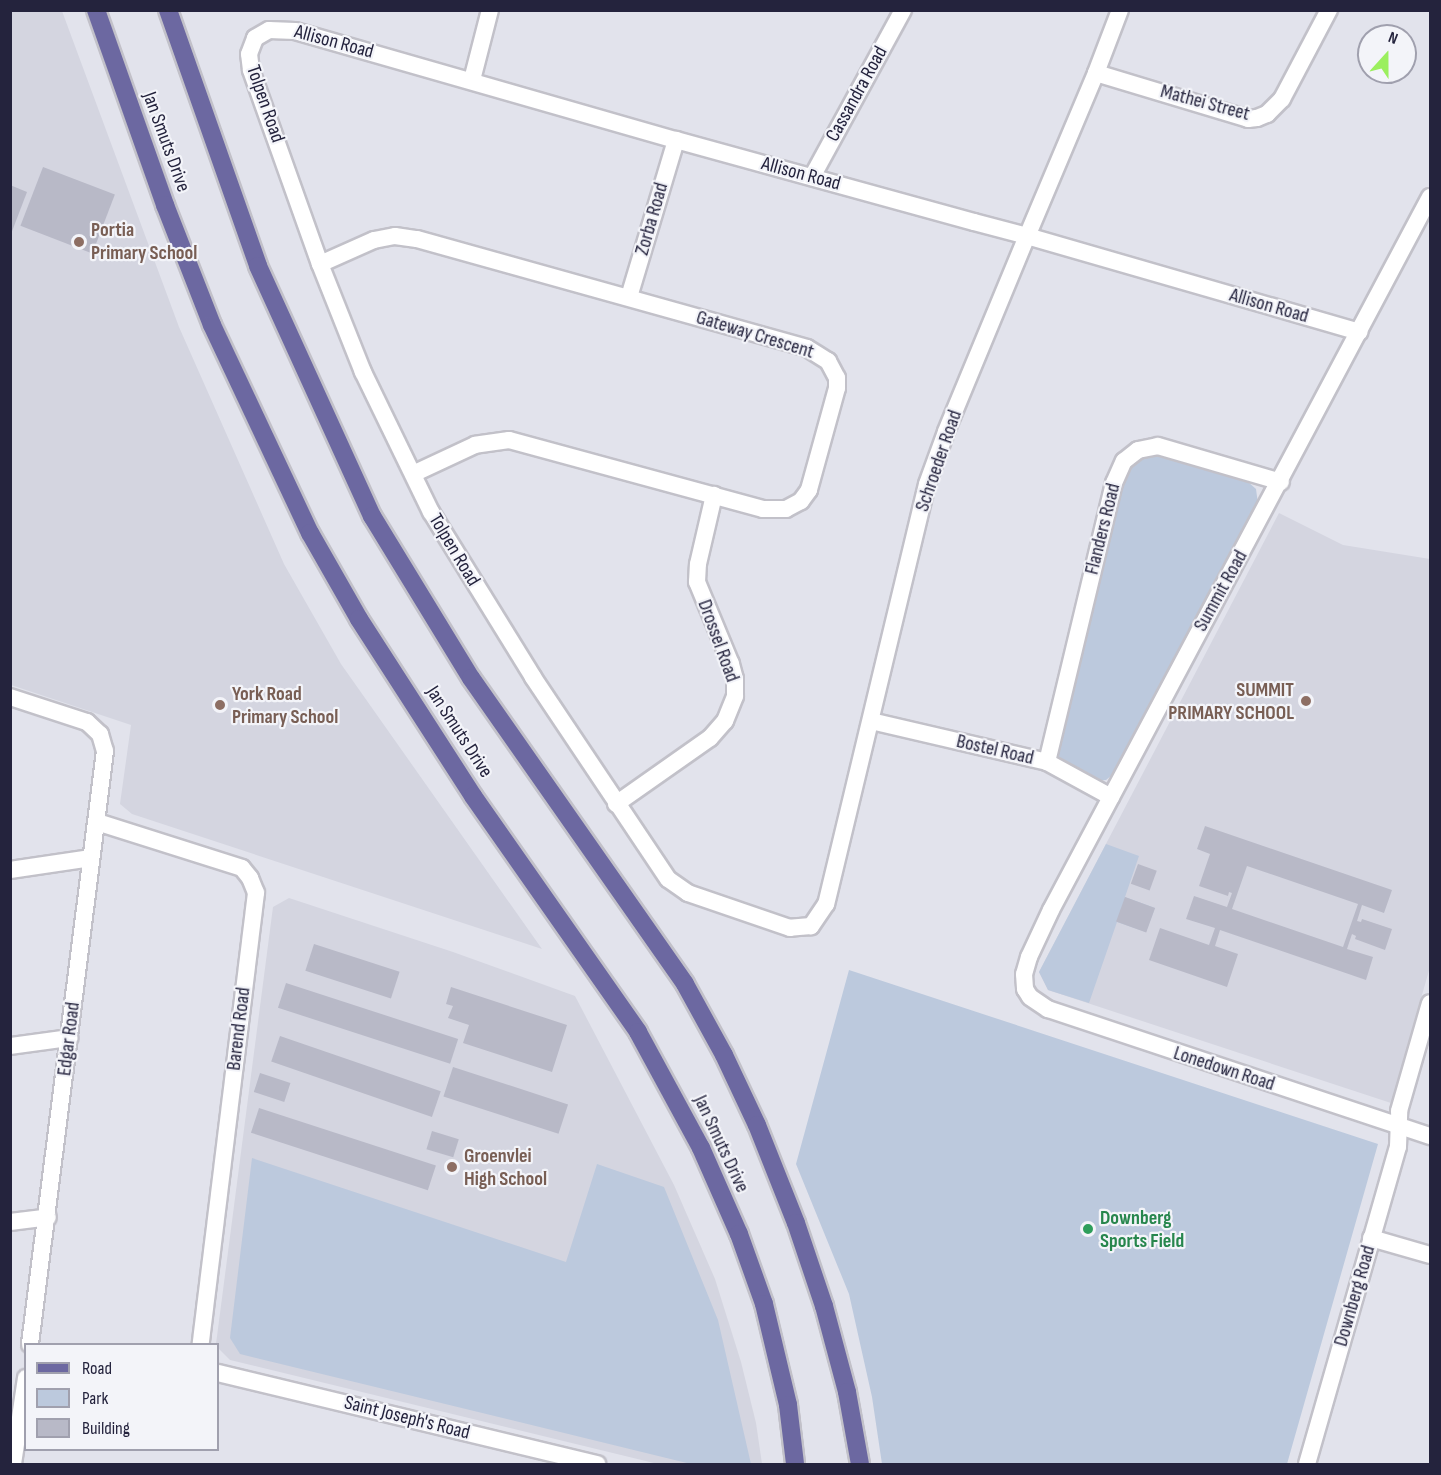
<!DOCTYPE html>
<html>
<head>
<meta charset="utf-8">
<style>
	body { margin:0 }
	#map { position:relative; width:1441px; height:1475px; overflow:hidden; background:#e2e3ec; font-family:"Sofia Sans Condensed",sans-serif }
	div>[style] { position:absolute }
	.built>* { inset:0; background:#d4d5e0 }
	.green>* { inset:0; background:#bcc9dd }
	.building>* { inset:0; background:#b8b9c7; transform-origin:0 0 }
	.roads { filter:drop-shadow(2px 0 #c2c1c9) drop-shadow(-2px 0 #c2c1c9) drop-shadow(0 2px #c2c1c9) drop-shadow(0 -2px #c2c1c9) }
	.street>* { height:16px; margin:-8px; padding:0 8px; transform-origin:8px; border-radius:8px; background:#fff }
	.primary>* { height:18px; margin:-9px; padding:0 9px; transform-origin:9px; border-radius:9px; background:#6c68a1 }
	.dots>* { width:16px; height:16px; translate:-50% -50%; box-sizing:border-box; border:3px solid #f3f4f9; border-radius:50% }
	span { translate:-50% -50%; white-space:nowrap; text-align:center; line-height:1.15; -webkit-text-stroke:4.5px #f3f4f9; paint-order:stroke }
	.street-label { font-size:20px; color:#24233d }
	.education-label { font-size:20px; color:#785e54; font-weight:700 }
	.left { translate:0 -50%; text-align:left }
	.right { translate:-100% -50%; text-align:right }
	.leisure-label { font-size:20px; color:#27864d; font-weight:700 }
	.frame { position:absolute; inset:0; border:12px solid #24233d; pointer-events:none }
	.legend { position:absolute; left:24px; top:1343px; width:195px; height:108px; box-sizing:border-box; background:#f3f4f9; border:2px solid #a0a0ae; margin:0; padding:8px 10px; list-style:none; font-size:18px; color:#24233d }
	.legend li { display:flex; align-items:center; gap:12px; height:30px }
	.legend b { width:30px; border:2px solid #a0a0ae }
	.north { position:absolute; left:1357px; top:24px; width:60px; height:60px; box-sizing:border-box; background:#f3f4f9; border:2px solid #a0a0ae; border-radius:50%; rotate:21deg; font-size:16px; font-weight:700; line-height:24px; text-align:center; color:#24233d }
	.north::after { content:''; display:block; margin:auto; width:21px; height:27px; background:#9bef5e; clip-path:polygon(50% 0,100% 100%,50% 72%,0 100%) }
</style>
</head>
<body>
<div id="map">
	<div class="built">
		<i style="clip-path:polygon(11px 11px,62px 11px,179px 327px,284px 564px,341px 664px,542px 949px,132px 814px,120px 804px,131px 725px,11px 685px)"></i>
		<i style="clip-path:polygon(1279px 513px,1343px 545px,1430px 559px,1430px 967px,1391px 1103px,1048px 990px,1039px 972px)"></i>
		<i style="clip-path:polygon(289px 898px,453px 952px,575px 996px,674px 1185px,715px 1279px,741px 1362px,756px 1423px,762px 1464px,658px 1464px,230px 1360px,218px 1348px,216px 1344px,273px 907px)"></i>
	</div>
	<div class="green">
		<i style="clip-path:polygon(1156px 454px,1247px 481px,1256px 489px,1258px 504px,1174px 658px,1118px 770px,1106px 780px,1095px 781px,1061px 762px,1057px 751px,1124px 476px,1126px 470px,1141px 456px)"></i>
		<i style="clip-path:polygon(1106px 844px,1139px 856px,1125px 897px,1155px 908px,1146px 932px,1117px 922px,1089px 1003px,1048px 990px,1039px 972px)"></i>
		<i style="clip-path:polygon(849px 970px,1378px 1144px,1287px 1464px,882px 1464px,872px 1397px,849px 1294px,796px 1164px)"></i>
		<i style="clip-path:polygon(252px 1158px,566px 1262px,597px 1164px,664px 1187px,718px 1320px,751px 1464px,691px 1464px,240px 1354px,230px 1338px)"></i>
	</div>
	<div class="building">
		<i style="left:43px;top:167px;width:77px;height:63px;rotate:21deg"></i>
		<i style="clip-path:polygon(10px 185px,27px 192px,11px 234px,10px 234px)"></i>
		<i style="clip-path:polygon(evenodd,1205px 826px,1392px 890px,1384px 913px,1362px 905px,1357px 921px,1361px 922px,1362px 919px,1392px 929px,1385px 950px,1355px 939px,1356px 936px,1352px 934px,1347px 949px,1373px 957px,1366px 980px,1220px 930px,1215px 946px,1238px 954px,1227px 987px,1149px 960px,1160px 928px,1209px 945px,1215px 928px,1186px 919px,1194px 896px,1227px 907px,1232px 893px,1229px 892px,1228px 896px,1199px 886px,1210px 854px,1197px 849px,1205px 826px,1247px 866px,1358px 904px,1343px 947px,1232px 909px,1247px 866px)"></i>
		<i style="left:1138px;top:864px;width:20px;height:21px;rotate:20deg"></i>
		<i style="left:1125px;top:897px;width:32px;height:26px;rotate:20deg"></i>
		<i style="left:314px;top:944px;width:90px;height:28px;rotate:18deg"></i>
		<i style="left:286px;top:983px;width:181px;height:26px;rotate:18deg"></i>
		<i style="clip-path:polygon(451px 987px,567px 1025px,552px 1072px,463px 1043px,469px 1025px,448px 1018px,453px 1006px,446px 1004px)"></i>
		<i style="left:280px;top:1036px;width:170px;height:27px;rotate:19deg"></i>
		<i style="left:453px;top:1067px;width:121px;height:31px;rotate:18deg"></i>
		<i style="left:260px;top:1073px;width:32px;height:20px;rotate:18deg"></i>
		<i style="left:259px;top:1108px;width:186px;height:26px;rotate:18deg"></i>
		<i style="left:432px;top:1131px;width:28px;height:19px;rotate:17deg"></i>
	</div>
	<div class="roads">
		<div class="street">
			<i style="left:1120px;top:10px;width:67px;rotate:110.9deg"></i>
			<i style="left:1096px;top:73px;width:177px;rotate:112.9deg"></i>
			<i style="left:1027px;top:236px;width:212px;rotate:112.5deg"></i>
			<i style="left:946px;top:432px;width:55px;rotate:110.1deg"></i>
			<i style="left:927px;top:484px;width:432px;rotate:103.5deg"></i>
			<i style="left:826px;top:904px;width:27px;rotate:124deg"></i>
			<i style="left:811px;top:926px;width:21px;rotate:175deg"></i>
			<i style="left:790px;top:928px;width:108px;rotate:-161.1deg"></i>
			<i style="left:688px;top:893px;width:24px;rotate:-145deg"></i>
			<i style="left:668px;top:879px;width:243px;rotate:-123.8deg"></i>
			<i style="left:533px;top:677px;width:194px;rotate:-121.7deg"></i>
			<i style="left:431px;top:512px;width:156px;rotate:-115.9deg"></i>
			<i style="left:363px;top:372px;width:116px;rotate:-111.7deg"></i>
			<i style="left:320px;top:264px;width:206px;rotate:-109.6deg"></i>
			<i style="left:251px;top:70px;width:16px;rotate:-97deg"></i>
			<i style="left:249px;top:54px;width:17px;rotate:-69deg"></i>
			<i style="left:255px;top:38px;width:16px;rotate:-30deg"></i>
			<i style="left:269px;top:30px;width:26px;rotate:2deg"></i>
			<i style="left:295px;top:31px;width:396px;rotate:16deg"></i>
			<i style="left:676px;top:140px;width:309px;rotate:15.4deg"></i>
			<i style="left:974px;top:222px;width:55px;rotate:14.8deg"></i>
			<i style="left:1027px;top:236px;width:346px;rotate:16.1deg"></i>
			<i style="left:1096px;top:73px;width:159px;rotate:16.8deg"></i>
			<i style="left:1248px;top:119px;width:9px;rotate:-6deg"></i>
			<i style="left:1257px;top:118px;width:11px;rotate:-22deg"></i>
			<i style="left:1267px;top:114px;width:21px;rotate:-45deg"></i>
			<i style="left:1282px;top:99px;width:101px;rotate:-62.2deg"></i>
			<i style="left:472px;top:80px;width:72px;rotate:-75.6deg"></i>
			<i style="left:812px;top:177px;width:190px;rotate:-61.4deg"></i>
			<i style="left:1430px;top:197px;width:807px;rotate:117.99deg"></i>
			<i style="left:1051px;top:910px;width:52px;rotate:115.1deg"></i>
			<i style="left:1029px;top:957px;width:18px;rotate:106deg"></i>
			<i style="left:1024px;top:974px;width:15px;rotate:86deg"></i>
			<i style="left:1025px;top:989px;width:9px;rotate:58deg"></i>
			<i style="left:1030px;top:997px;width:22px;rotate:34deg"></i>
			<i style="left:1048px;top:1009px;width:403px;rotate:18.4deg"></i>
			<i style="left:320px;top:264px;width:59px;rotate:-24deg"></i>
			<i style="left:374px;top:240px;width:21px;rotate:-11deg"></i>
			<i style="left:395px;top:236px;width:22px;rotate:8deg"></i>
			<i style="left:417px;top:239px;width:405px;rotate:15.6deg"></i>
			<i style="left:807px;top:348px;width:25px;rotate:32deg"></i>
			<i style="left:828px;top:361px;width:19px;rotate:62deg"></i>
			<i style="left:837px;top:378px;width:10px;rotate:90deg"></i>
			<i style="left:837px;top:388px;width:106px;rotate:105.4deg"></i>
			<i style="left:809px;top:490px;width:14px;rotate:126deg"></i>
			<i style="left:801px;top:501px;width:17px;rotate:152deg"></i>
			<i style="left:786px;top:509px;width:23px;rotate:180deg"></i>
			<i style="left:763px;top:509px;width:263px;rotate:-164.8deg"></i>
			<i style="left:509px;top:440px;width:34px;rotate:172deg"></i>
			<i style="left:475px;top:445px;width:68px;rotate:154.9deg"></i>
			<i style="left:629px;top:297px;width:164px;rotate:-73.3deg"></i>
			<i style="left:10px;top:697px;width:81px;rotate:18deg"></i>
			<i style="left:87px;top:722px;width:18px;rotate:43deg"></i>
			<i style="left:100px;top:734px;width:18px;rotate:74deg"></i>
			<i style="left:105px;top:751px;width:598px;rotate:97.21deg"></i>
			<i style="left:871px;top:721px;width:181px;rotate:13.1deg"></i>
			<i style="left:1047px;top:762px;width:73px;rotate:28.7deg"></i>
			<i style="left:1047px;top:762px;width:287px;rotate:-76.5deg"></i>
			<i style="left:1114px;top:483px;width:24px;rotate:-66deg"></i>
			<i style="left:1124px;top:461px;width:18px;rotate:-38deg"></i>
			<i style="left:1138px;top:450px;width:20px;rotate:-11deg"></i>
			<i style="left:1158px;top:446px;width:128px;rotate:16.3deg"></i>
			<i style="left:616px;top:804px;width:115px;rotate:-35.1deg"></i>
			<i style="left:710px;top:738px;width:23px;rotate:-49deg"></i>
			<i style="left:725px;top:721px;width:27px;rotate:-68deg"></i>
			<i style="left:735px;top:696px;width:17px;rotate:-90deg"></i>
			<i style="left:735px;top:679px;width:16px;rotate:-105deg"></i>
			<i style="left:731px;top:664px;width:89px;rotate:-112.5deg"></i>
			<i style="left:697px;top:582px;width:18px;rotate:-87deg"></i>
			<i style="left:698px;top:564px;width:71px;rotate:-76.9deg"></i>
			<i style="left:97px;top:822px;width:152px;rotate:17.6deg"></i>
			<i style="left:242px;top:868px;width:13px;rotate:51deg"></i>
			<i style="left:250px;top:878px;width:16px;rotate:68deg"></i>
			<i style="left:256px;top:893px;width:454px;rotate:97deg"></i>
			<i style="left:10px;top:870px;width:82px;rotate:-8.4deg"></i>
			<i style="left:10px;top:1046px;width:60px;rotate:-7.7deg"></i>
			<i style="left:10px;top:1222px;width:38px;rotate:-7deg"></i>
			<i style="left:1371px;top:1238px;width:61px;rotate:16.1deg"></i>
			<i style="left:218px;top:1373px;width:390px;rotate:13.5deg"></i>
			<i style="left:13px;top:1464px;width:87px;rotate:-81.4deg"></i>
			<i style="left:1307px;top:1464px;width:330px;rotate:-74deg"></i>
			<i style="left:1398px;top:1147px;width:36px;rotate:-88deg"></i>
			<i style="left:1399px;top:1111px;width:112px;rotate:-74deg"></i>
		</div>
		<div class="primary">
			<i style="left:96px;top:10px;width:207px;rotate:70.5deg"></i>
			<i style="left:165px;top:205px;width:129px;rotate:68.6deg"></i>
			<i style="left:212px;top:325px;width:230px;rotate:64.8deg"></i>
			<i style="left:310px;top:533px;width:99px;rotate:60.3deg"></i>
			<i style="left:359px;top:619px;width:211px;rotate:57.2deg"></i>
			<i style="left:473px;top:796px;width:288px;rotate:55deg"></i>
			<i style="left:638px;top:1032px;width:132px;rotate:61.5deg"></i>
			<i style="left:701px;top:1148px;width:94px;rotate:66.2deg"></i>
			<i style="left:739px;top:1234px;width:74px;rotate:70.3deg"></i>
			<i style="left:764px;top:1304px;width:104px;rotate:76.6deg"></i>
			<i style="left:788px;top:1405px;width:59px;rotate:83.2deg"></i>
			<i style="left:168px;top:10px;width:271px;rotate:70.6deg"></i>
			<i style="left:258px;top:266px;width:275px;rotate:65.5deg"></i>
			<i style="left:372px;top:516px;width:190px;rotate:58.6deg"></i>
			<i style="left:471px;top:678px;width:373px;rotate:55deg"></i>
			<i style="left:685px;top:984px;width:81px;rotate:61.2deg"></i>
			<i style="left:724px;top:1055px;width:77px;rotate:64.8deg"></i>
			<i style="left:757px;top:1125px;width:105px;rotate:68.3deg"></i>
			<i style="left:796px;top:1223px;width:88px;rotate:71.4deg"></i>
			<i style="left:824px;top:1306px;width:89px;rotate:75deg"></i>
			<i style="left:847px;top:1392px;width:73px;rotate:79.8deg"></i>
		</div>
	</div>
	<div class="dots">
		<i style="left:79px;top:242px;background:#8d6e63"></i>
		<i style="left:1306px;top:701px;background:#8d6e63"></i>
		<i style="left:220px;top:705px;background:#8d6e63"></i>
		<i style="left:452px;top:1167px;background:#8d6e63"></i>
		<i style="left:1088px;top:1229px;background:#2e9e5b"></i>
	</div>
	<div class="street-label">
		<span style="left:334px;top:42px;rotate:15deg">Allison Road</span>
		<span style="left:857px;top:94px;rotate:-61deg">Cassandra Road</span>
		<span style="left:1205px;top:103px;rotate:15deg">Mathei Street</span>
		<span style="left:265px;top:104px;rotate:71deg">Tolpen Road</span>
		<span style="left:166px;top:142px;rotate:70deg">Jan Smuts Drive</span>
		<span style="left:801px;top:174px;rotate:15deg">Allison Road</span>
		<span style="left:652px;top:219px;rotate:-74deg">Zorba Road</span>
		<span style="left:1269px;top:306px;rotate:16deg">Allison Road</span>
		<span style="left:755px;top:335px;rotate:17deg">Gateway Crescent</span>
		<span style="left:939px;top:461px;rotate:-71deg">Schroeder Road</span>
		<span style="left:1103px;top:529px;rotate:-76deg">Flanders Road</span>
		<span style="left:454px;top:550px;rotate:59deg">Tolpen Road</span>
		<span style="left:1221px;top:591px;rotate:-61deg">Summit Road</span>
		<span style="left:718px;top:641px;rotate:70deg">Drossel Road</span>
		<span style="left:459px;top:732px;rotate:57deg">Jan Smuts Drive</span>
		<span style="left:995px;top:750px;rotate:13deg">Bostel Road</span>
		<span style="left:239px;top:1029px;rotate:-83deg">Barend Road</span>
		<span style="left:69px;top:1039px;rotate:-83deg">Edgar Road</span>
		<span style="left:1224px;top:1069px;rotate:18deg">Lonedown Road</span>
		<span style="left:721px;top:1144px;rotate:65deg">Jan Smuts Drive</span>
		<span style="left:1355px;top:1296px;rotate:-74deg">Downberg Road</span>
		<span style="left:407px;top:1418px;rotate:14deg">Saint Joseph's Road</span>
	</div>
	<div class="education-label">
		<span class="left" style="left:91px;top:242px">Portia<br>Primary School</span>
		<span class="right" style="left:1294px;top:702px">SUMMIT<br>PRIMARY SCHOOL</span>
		<span class="left" style="left:232px;top:706px">York Road<br>Primary School</span>
		<span class="left" style="left:464px;top:1168px">Groenvlei<br>High School</span>
	</div>
	<div class="leisure-label">
		<span class="left" style="left:1100px;top:1230px">Downberg<br>Sports Field</span>
	</div>
	<div class="frame"></div>
	<ul class="legend">
	<li><b style="height:8px;background:#6c68a1"></b>Road</li>
	<li><b style="height:16px;background:#bcc9dd"></b>Park</li>
	<li><b style="height:16px;background:#b8b9c7"></b>Building</li>
	</ul>
	<div class="north">N</div>
</div>
</body>
</html>
